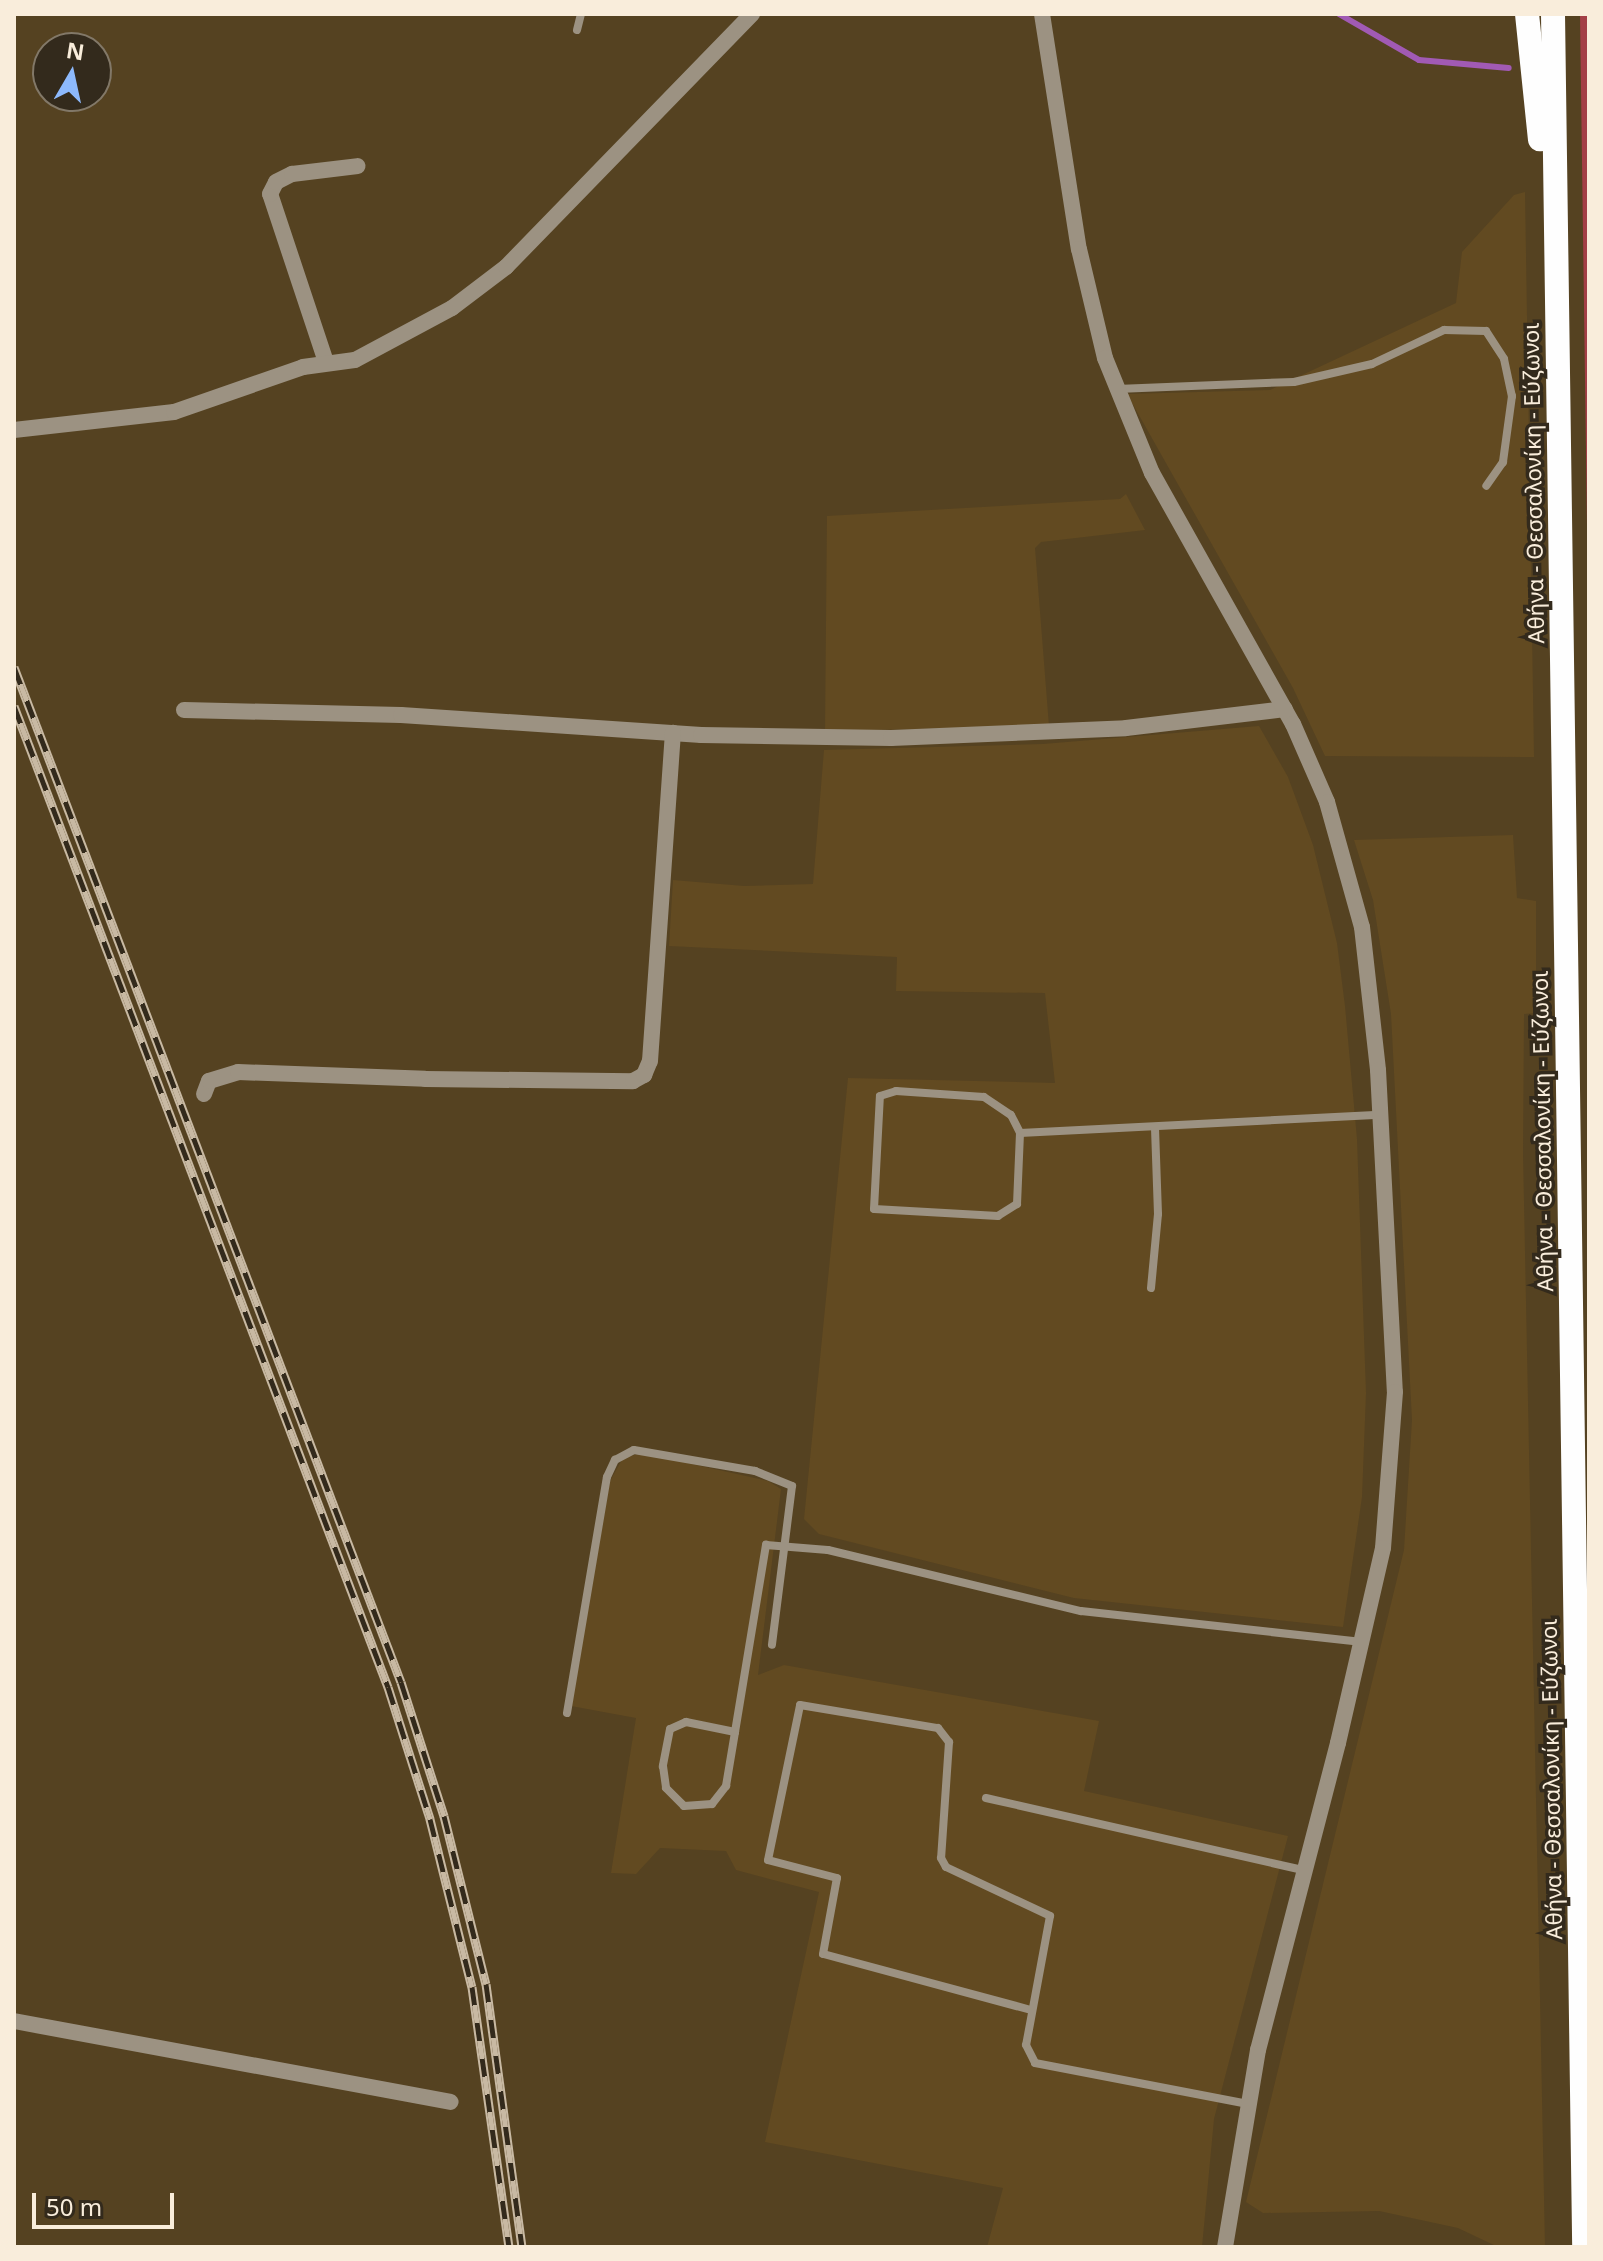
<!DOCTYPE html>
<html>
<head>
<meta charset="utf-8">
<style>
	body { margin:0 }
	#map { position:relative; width:1603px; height:2261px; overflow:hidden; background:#554221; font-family:"Noto Sans",sans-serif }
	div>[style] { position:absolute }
	.built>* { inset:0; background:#624a21 }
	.green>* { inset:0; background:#a33f46 }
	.stream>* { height:6px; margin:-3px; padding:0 3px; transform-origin:3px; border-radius:3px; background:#a15ab4 }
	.service>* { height:8px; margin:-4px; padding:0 4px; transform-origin:4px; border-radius:4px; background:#9c9282 }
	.minor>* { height:16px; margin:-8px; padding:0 8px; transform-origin:8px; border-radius:8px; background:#9c9282 }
	.tertiary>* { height:16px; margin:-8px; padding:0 8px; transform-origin:8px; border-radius:8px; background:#9c9282 }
	.motorway>* { height:24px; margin:-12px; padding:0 12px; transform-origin:12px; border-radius:12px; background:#fefefe }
	.rail>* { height:9px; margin-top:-4.5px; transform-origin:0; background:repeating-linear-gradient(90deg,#332a1c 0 18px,#c8b9a3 0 36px); box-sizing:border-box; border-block:2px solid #c8b9a3 }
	span { translate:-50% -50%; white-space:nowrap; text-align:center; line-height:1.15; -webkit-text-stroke:7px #332a1c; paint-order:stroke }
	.street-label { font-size:22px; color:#f9eddb }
	.frame { position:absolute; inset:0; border:16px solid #f9eddb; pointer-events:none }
	.north { position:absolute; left:32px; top:32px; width:80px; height:80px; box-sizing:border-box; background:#332a1c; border:2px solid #827868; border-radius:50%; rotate:9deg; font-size:22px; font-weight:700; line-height:32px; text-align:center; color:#f9eddb }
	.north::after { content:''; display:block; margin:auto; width:28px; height:36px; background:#8db9fc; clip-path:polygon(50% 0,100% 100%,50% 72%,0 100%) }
	.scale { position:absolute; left:32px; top:2193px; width:142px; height:36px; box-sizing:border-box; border:4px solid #f9eddb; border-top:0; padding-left:10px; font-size:24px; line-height:28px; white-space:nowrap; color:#f9eddb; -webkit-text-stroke:6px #332a1c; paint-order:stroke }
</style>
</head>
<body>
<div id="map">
	<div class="built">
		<i style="clip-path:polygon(1525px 192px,1534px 757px,1325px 756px,1293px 688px,1127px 394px,1270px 390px,1456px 303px,1462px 252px,1514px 195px)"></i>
		<i style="clip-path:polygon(1126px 494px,1145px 530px,1041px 542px,1035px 548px,1049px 726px,825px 731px,827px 516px,1120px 499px)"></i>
		<i style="clip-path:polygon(1259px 726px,1288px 777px,1313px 845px,1337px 943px,1345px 1006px,1357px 1139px,1366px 1393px,1362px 1497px,1343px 1627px,1074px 1598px,819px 1534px,804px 1519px,848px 1078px,1055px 1083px,1045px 993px,896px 991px,897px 957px,669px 946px,673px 880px,744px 886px,813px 884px,824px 750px,1043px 744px)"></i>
		<i style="clip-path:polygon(1513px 835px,1517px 898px,1536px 901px,1536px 1013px,1524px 1014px,1523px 1153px,1545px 2247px,1498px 2247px,1458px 2228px,1379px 2211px,1263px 2213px,1246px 2202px,1404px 1550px,1412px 1420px,1391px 1014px,1373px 900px,1354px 840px)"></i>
		<i style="clip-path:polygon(642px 1453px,768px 1481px,781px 1489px,758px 1675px,784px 1665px,1099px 1721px,1084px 1791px,1288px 1836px,1214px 2119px,1202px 2247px,987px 2247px,1003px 2188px,765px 2142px,819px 1892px,736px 1870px,726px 1851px,660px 1848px,636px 1874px,611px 1873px,636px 1718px,571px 1706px,610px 1481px,623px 1458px)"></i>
	</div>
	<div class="green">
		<i style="clip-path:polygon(1580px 14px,1589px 14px,1589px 672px)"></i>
	</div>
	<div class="stream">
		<i style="left:1339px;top:14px;width:92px;rotate:29.9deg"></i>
		<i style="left:1419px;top:60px;width:90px;rotate:5.1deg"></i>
	</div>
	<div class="service">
		<i style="left:577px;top:30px;width:16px;rotate:-76deg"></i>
		<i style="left:1117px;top:389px;width:177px;rotate:-2.3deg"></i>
		<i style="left:1294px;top:382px;width:80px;rotate:-13deg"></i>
		<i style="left:1372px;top:364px;width:80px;rotate:-25.3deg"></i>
		<i style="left:1444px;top:330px;width:42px;rotate:1.4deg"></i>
		<i style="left:1486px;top:331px;width:33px;rotate:57deg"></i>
		<i style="left:1504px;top:359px;width:38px;rotate:78deg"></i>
		<i style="left:1512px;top:396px;width:67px;rotate:97.8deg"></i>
		<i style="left:1503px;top:462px;width:29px;rotate:125deg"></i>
		<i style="left:896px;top:1091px;width:88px;rotate:3.9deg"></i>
		<i style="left:984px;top:1097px;width:32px;rotate:34deg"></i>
		<i style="left:1011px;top:1115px;width:20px;rotate:63deg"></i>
		<i style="left:1020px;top:1133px;width:71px;rotate:92.4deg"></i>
		<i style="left:1017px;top:1204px;width:22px;rotate:148deg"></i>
		<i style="left:998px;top:1216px;width:124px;rotate:-176.8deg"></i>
		<i style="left:874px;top:1209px;width:113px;rotate:-87deg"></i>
		<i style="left:880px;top:1096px;width:17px;rotate:-17deg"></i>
		<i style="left:1020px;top:1133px;width:360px;rotate:-2.9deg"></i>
		<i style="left:1151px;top:1288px;width:74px;rotate:-84.6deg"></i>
		<i style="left:1158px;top:1214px;width:87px;rotate:-92deg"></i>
		<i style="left:567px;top:1713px;width:239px;rotate:-80.4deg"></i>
		<i style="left:607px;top:1477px;width:19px;rotate:-65deg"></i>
		<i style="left:615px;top:1460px;width:21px;rotate:-28deg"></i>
		<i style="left:634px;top:1450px;width:123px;rotate:9.8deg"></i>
		<i style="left:755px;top:1471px;width:40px;rotate:22deg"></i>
		<i style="left:792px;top:1486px;width:160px;rotate:97.2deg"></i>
		<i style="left:735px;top:1732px;width:50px;rotate:-168.5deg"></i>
		<i style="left:686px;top:1722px;width:17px;rotate:156deg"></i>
		<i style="left:670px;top:1729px;width:38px;rotate:101deg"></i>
		<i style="left:663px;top:1766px;width:22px;rotate:82deg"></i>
		<i style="left:666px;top:1788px;width:25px;rotate:45deg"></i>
		<i style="left:684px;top:1806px;width:28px;rotate:-4deg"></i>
		<i style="left:712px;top:1804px;width:23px;rotate:-52deg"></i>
		<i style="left:726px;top:1786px;width:55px;rotate:-80.5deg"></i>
		<i style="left:735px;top:1732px;width:190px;rotate:-80.6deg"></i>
		<i style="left:766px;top:1545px;width:62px;rotate:4.6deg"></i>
		<i style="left:828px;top:1550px;width:260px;rotate:13.6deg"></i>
		<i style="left:1081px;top:1611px;width:285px;rotate:6.3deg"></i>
		<i style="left:986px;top:1798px;width:326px;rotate:12.8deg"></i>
		<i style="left:1031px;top:2010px;width:215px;rotate:-164.9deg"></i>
		<i style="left:823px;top:1954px;width:77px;rotate:-79.6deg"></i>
		<i style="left:837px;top:1878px;width:71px;rotate:-165.4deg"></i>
		<i style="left:768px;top:1860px;width:158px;rotate:-78.3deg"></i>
		<i style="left:800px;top:1705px;width:140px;rotate:9.5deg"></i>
		<i style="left:938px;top:1728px;width:18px;rotate:52deg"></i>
		<i style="left:949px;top:1742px;width:116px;rotate:93.9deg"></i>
		<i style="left:941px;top:1858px;width:10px;rotate:61deg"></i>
		<i style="left:946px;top:1867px;width:115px;rotate:25.2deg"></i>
		<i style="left:1050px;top:1916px;width:131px;rotate:100.5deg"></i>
		<i style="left:1026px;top:2045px;width:20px;rotate:63deg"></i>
		<i style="left:1035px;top:2063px;width:217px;rotate:10.9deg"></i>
	</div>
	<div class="minor">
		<i style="left:326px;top:362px;width:177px;rotate:-108.4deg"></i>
		<i style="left:270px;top:194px;width:13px;rotate:-63deg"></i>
		<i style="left:276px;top:182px;width:18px;rotate:-27deg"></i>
		<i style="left:292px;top:174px;width:66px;rotate:-6.9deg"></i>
		<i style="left:14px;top:430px;width:161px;rotate:-6.4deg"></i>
		<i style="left:174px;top:412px;width:137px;rotate:-19.2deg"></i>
		<i style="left:303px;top:367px;width:52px;rotate:-7.7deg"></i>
		<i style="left:355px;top:360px;width:110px;rotate:-28.2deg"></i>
		<i style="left:452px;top:308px;width:68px;rotate:-37.2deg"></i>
		<i style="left:506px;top:267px;width:353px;rotate:-45.8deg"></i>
		<i style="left:184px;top:710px;width:217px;rotate:1.3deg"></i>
		<i style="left:401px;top:715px;width:301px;rotate:3.8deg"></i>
		<i style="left:701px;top:735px;width:190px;rotate:0.9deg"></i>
		<i style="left:891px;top:738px;width:235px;rotate:-2.4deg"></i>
		<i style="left:1126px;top:728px;width:160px;rotate:-6.8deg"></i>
		<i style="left:204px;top:1094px;width:14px;rotate:-69deg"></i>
		<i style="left:209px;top:1081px;width:30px;rotate:-17deg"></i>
		<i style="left:238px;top:1072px;width:187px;rotate:2.1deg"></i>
		<i style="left:425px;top:1079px;width:208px;rotate:0.6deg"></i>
		<i style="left:633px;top:1081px;width:13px;rotate:-29deg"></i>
		<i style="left:644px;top:1075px;width:15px;rotate:-67deg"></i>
		<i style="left:650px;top:1061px;width:329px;rotate:-86deg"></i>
		<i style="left:14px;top:2021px;width:444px;rotate:10.5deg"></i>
	</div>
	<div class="tertiary">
		<i style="left:1042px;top:14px;width:238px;rotate:81.1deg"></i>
		<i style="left:1079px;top:249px;width:112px;rotate:76.6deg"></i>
		<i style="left:1105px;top:358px;width:124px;rotate:67.8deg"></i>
		<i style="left:1152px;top:473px;width:288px;rotate:60.7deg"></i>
		<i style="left:1293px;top:724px;width:85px;rotate:66.4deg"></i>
		<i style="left:1327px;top:802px;width:130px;rotate:74.4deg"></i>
		<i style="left:1362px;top:927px;width:144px;rotate:83.6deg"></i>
		<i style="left:1378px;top:1070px;width:322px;rotate:87deg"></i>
		<i style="left:1395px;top:1392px;width:156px;rotate:94.4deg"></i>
		<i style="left:1383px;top:1548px;width:200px;rotate:103deg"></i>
		<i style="left:1338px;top:1743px;width:317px;rotate:104.6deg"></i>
		<i style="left:1258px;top:2050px;width:200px;rotate:99.5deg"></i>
	</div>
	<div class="motorway">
		<i style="left:1527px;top:14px;width:126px;rotate:84.1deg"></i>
		<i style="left:1553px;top:14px;width:2233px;rotate:89.2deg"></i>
	</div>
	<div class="rail">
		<i style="left:14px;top:667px;width:1086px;rotate:69.13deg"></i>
		<i style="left:401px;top:1682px;width:141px;rotate:72.2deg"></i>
		<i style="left:444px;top:1816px;width:173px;rotate:76deg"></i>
		<i style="left:486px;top:1984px;width:265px;rotate:82.2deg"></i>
		<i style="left:14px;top:706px;width:1050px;rotate:69.13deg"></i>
		<i style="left:388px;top:1687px;width:139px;rotate:72.3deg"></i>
		<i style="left:430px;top:1819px;width:173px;rotate:76deg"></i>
		<i style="left:472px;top:1987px;width:263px;rotate:81.9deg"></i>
	</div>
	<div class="street-label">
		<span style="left:1533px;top:483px;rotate:-91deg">Αθήνα - Θεσσαλονίκη - Εύζωνοι</span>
		<span style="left:1542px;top:1131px;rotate:-91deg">Αθήνα - Θεσσαλονίκη - Εύζωνοι</span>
		<span style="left:1551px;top:1779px;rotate:-91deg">Αθήνα - Θεσσαλονίκη - Εύζωνοι</span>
	</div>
	<div class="frame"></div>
	<div class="north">N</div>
	<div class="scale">50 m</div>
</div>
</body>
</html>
